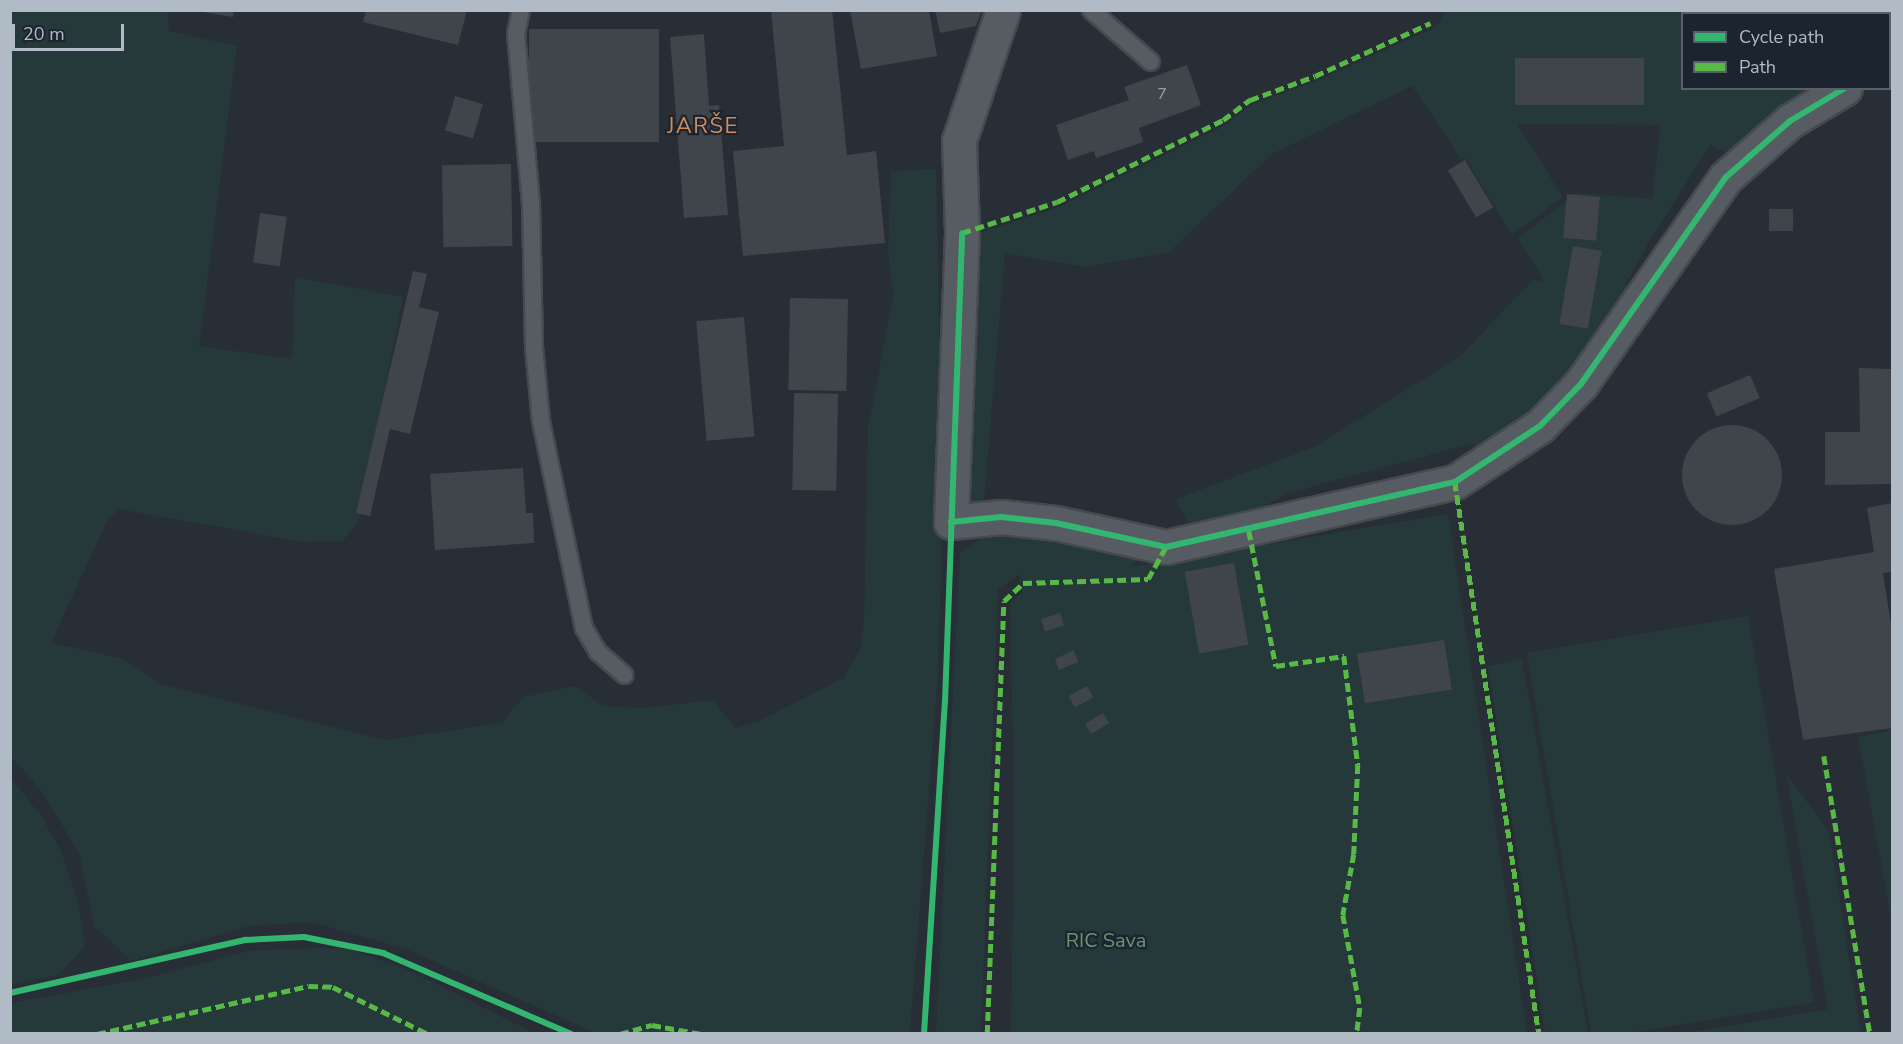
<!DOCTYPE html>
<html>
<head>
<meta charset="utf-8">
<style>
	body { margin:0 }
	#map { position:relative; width:1903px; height:1044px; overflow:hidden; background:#282e35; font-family:"Nunito Sans",sans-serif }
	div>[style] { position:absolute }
	.green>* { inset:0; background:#25383a }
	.building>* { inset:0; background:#40454b; transform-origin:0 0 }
	.round { border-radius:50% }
	.roads { filter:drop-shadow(2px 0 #464a50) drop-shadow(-2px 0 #464a50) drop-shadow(0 2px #464a50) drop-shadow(0 -2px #464a50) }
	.lane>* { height:16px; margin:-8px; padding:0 8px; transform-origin:8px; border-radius:8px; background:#575c63 }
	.street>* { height:33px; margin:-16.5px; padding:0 16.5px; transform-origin:16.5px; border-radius:16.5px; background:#575c63 }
	.quiet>* { height:4.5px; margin-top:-2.25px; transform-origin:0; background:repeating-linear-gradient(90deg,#58b947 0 9px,transparent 0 13.5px) }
	.cycleway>* { height:6px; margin:-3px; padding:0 3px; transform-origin:3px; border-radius:3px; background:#33b770 }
	span { translate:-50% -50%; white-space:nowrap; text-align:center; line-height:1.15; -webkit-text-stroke:4.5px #1c252f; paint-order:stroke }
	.number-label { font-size:16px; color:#959ea7 }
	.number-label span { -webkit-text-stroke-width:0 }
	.park-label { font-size:20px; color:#699671 }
	.quarter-label { font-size:22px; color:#d08b62; letter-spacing:1.5px }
	.frame { position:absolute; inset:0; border:12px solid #b1bbc6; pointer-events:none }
	.legend { position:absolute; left:1681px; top:12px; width:210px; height:78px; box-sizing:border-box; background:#1c252f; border:2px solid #58616b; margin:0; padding:8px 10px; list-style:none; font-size:18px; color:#b1bbc6 }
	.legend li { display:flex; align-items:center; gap:12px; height:30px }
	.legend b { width:30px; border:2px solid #58616b }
	.scale { position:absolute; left:12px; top:24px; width:112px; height:27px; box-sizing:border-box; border:3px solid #b1bbc6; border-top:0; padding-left:8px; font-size:18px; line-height:21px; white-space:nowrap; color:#b1bbc6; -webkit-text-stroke:4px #1c252f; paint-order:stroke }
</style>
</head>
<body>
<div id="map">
	<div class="green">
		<i style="clip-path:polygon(10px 11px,168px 11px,169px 31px,237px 46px,199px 346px,292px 359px,295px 277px,403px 297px,359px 520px,343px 541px,304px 542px,118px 509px,106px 523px,51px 643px,120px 658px,161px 684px,385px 740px,502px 723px,523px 697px,575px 686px,603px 706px,643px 708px,713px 700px,735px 728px,757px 722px,844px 678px,860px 649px,864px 621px,868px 427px,893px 297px,888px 251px,891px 171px,936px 169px,943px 506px,938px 674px,910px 1033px,595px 1033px,406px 949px,311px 922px,249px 926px,131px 961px,94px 926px,79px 853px,42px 792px,11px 756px)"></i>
		<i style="clip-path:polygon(1445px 11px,1892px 11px,1892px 57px,1890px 58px,1890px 14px,1682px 14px,1682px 88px,1826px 89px,1736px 156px,1710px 145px,1649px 242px,1628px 280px,1612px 322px,1579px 373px,1483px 451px,1474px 443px,1288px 493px,1245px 517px,1188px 524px,1176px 499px,1314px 447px,1459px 357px,1533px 280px,1544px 281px,1518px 238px,1576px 193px,1652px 199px,1661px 125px,1517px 124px,1563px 197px,1512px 235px,1465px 158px,1461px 159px,1412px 86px,1272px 154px,1169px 252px,1086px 267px,1005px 253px,984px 502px,959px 501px,969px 236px,1059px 207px,1224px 126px,1252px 104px,1316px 81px,1436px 27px)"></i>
		<i style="clip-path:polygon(1448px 514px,1527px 1033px,1011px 1033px,1014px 805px,1010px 602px,1022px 593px,1019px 574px,998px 590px,981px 1033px,936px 1034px,960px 552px,991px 533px,1025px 530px,1143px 556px,1130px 567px)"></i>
		<i style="clip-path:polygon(1748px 616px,1814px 1002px,1629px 1033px,1591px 1033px,1527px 653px)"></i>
		<i style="clip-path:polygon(1522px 659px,1588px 1033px,1545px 1033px,1488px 666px)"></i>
		<i style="clip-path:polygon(1892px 730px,1892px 924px,1858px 737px)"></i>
		<i style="clip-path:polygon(1786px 773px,1829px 832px,1861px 1033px,1687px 1033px,1828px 1009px)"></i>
		<i style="clip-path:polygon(11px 778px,42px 817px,62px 853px,79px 905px,85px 947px,58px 975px,11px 984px)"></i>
		<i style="clip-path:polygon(319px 948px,348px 949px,408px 970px,534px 1033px,11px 1033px,11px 1003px,147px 978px,248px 951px)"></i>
	</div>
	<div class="building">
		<i style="clip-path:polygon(191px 10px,234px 10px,233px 17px)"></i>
		<i style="clip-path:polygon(366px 10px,467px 10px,458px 45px,363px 22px)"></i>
		<i style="clip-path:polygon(771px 10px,832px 10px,847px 155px,876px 151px,885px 243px,743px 256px,733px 151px,784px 146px)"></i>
		<i style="clip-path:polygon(850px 10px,929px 10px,937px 56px,861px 69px)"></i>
		<i style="clip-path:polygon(935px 10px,982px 10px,976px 26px,940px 33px)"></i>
		<i style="left:529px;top:29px;width:130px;height:113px"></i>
		<i style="clip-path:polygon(704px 34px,709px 106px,719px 105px,728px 215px,684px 218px,670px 37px)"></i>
		<i style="left:1515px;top:58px;width:129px;height:47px"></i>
		<i style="clip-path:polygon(1187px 65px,1201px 105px,1139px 128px,1143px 142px,1096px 158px,1094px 151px,1068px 160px,1056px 125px,1129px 100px,1124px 87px)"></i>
		<i style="left:455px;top:96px;width:29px;height:36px;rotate:16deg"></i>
		<i style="left:1465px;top:160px;width:55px;height:20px;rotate:59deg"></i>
		<i style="left:511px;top:164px;width:82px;height:69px;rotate:89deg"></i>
		<i style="left:1567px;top:194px;width:33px;height:44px;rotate:5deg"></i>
		<i style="left:1793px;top:209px;width:22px;height:24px;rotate:90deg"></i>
		<i style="left:260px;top:213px;width:27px;height:50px;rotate:8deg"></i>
		<i style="left:1573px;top:246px;width:29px;height:79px;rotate:10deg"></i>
		<i style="clip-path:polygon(413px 271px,427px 274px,419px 307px,439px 312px,410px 434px,390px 429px,370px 516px,356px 513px)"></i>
		<i style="left:790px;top:298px;width:58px;height:92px;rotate:1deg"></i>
		<i style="left:744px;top:317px;width:120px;height:48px;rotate:85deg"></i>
		<i style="clip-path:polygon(1859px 368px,1892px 369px,1892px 484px,1825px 485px,1825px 432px,1860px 432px)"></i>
		<i style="left:1750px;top:375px;width:25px;height:47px;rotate:67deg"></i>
		<i style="left:794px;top:393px;width:44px;height:97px;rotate:1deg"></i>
		<i class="round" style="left:1682px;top:425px;width:100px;height:100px"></i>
		<i style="clip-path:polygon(523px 468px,526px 513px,533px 513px,534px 543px,435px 550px,430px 474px)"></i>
		<i style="clip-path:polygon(1892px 503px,1892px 572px,1883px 573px,1892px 631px,1892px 728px,1803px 740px,1774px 569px,1874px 552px,1867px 508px)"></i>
		<i style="left:1234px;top:563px;width:83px;height:50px;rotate:80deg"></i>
		<i style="left:1060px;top:613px;width:13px;height:20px;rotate:72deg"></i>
		<i style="left:1444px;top:640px;width:50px;height:88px;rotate:81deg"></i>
		<i style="clip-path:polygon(1074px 650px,1078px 662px,1059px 670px,1055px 659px)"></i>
		<i style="left:1087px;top:686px;width:13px;height:21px;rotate:61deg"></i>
		<i style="left:1103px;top:713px;width:12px;height:21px;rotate:59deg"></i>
	</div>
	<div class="roads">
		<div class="lane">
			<i style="left:521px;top:10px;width:24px;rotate:102deg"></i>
			<i style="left:516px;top:33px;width:172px;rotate:85deg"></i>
			<i style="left:531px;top:204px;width:143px;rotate:88.8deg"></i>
			<i style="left:534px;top:347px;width:74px;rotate:84.6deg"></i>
			<i style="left:541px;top:421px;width:211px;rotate:78.3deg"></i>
			<i style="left:584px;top:628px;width:28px;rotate:60deg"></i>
			<i style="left:598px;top:652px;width:35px;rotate:41deg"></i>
			<i style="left:1091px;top:10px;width:79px;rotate:40.9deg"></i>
		</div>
		<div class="street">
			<i style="left:1003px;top:10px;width:138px;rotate:108.6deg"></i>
			<i style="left:959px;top:141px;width:92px;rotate:88.1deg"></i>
			<i style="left:962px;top:233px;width:289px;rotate:92.2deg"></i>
			<i style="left:951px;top:522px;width:50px;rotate:-5.7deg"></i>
			<i style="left:1001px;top:517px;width:55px;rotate:6.2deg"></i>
			<i style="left:1056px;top:523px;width:113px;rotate:12.3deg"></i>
			<i style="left:1166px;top:547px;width:296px;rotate:-12.7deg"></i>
			<i style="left:1455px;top:482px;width:102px;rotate:-33.4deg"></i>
			<i style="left:1540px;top:426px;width:59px;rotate:-45.7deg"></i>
			<i style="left:1581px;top:384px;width:251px;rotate:-55deg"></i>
			<i style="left:1725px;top:178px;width:86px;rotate:-41.2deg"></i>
			<i style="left:1790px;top:121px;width:64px;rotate:-31deg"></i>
			<i style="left:1890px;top:69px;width:2px;rotate:-27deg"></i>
		</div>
	</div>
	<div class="quiet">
		<i style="left:962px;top:233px;width:100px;rotate:-18.1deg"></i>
		<i style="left:1057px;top:202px;width:185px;rotate:-26.3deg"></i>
		<i style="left:1223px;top:120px;width:34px;rotate:-37deg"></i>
		<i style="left:1250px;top:100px;width:69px;rotate:-20.3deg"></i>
		<i style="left:1315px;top:76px;width:127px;rotate:-24.7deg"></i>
		<i style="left:1455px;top:482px;width:558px;rotate:81.35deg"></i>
		<i style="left:1249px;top:531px;width:138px;rotate:78.7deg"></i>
		<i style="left:1276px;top:666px;width:69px;rotate:-8.4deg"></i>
		<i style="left:1344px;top:656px;width:110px;rotate:82.7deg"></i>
		<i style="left:1358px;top:765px;width:89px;rotate:92.6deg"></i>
		<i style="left:1354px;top:854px;width:62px;rotate:100.2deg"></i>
		<i style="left:1343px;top:915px;width:95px;rotate:79.6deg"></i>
		<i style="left:1360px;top:1008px;width:26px;rotate:97deg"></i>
		<i style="left:1824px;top:756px;width:282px;rotate:80.6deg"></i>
		<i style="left:97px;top:1034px;width:217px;rotate:-12.8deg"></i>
		<i style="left:309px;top:986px;width:24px;rotate:2deg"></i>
		<i style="left:333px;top:987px;width:106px;rotate:26.3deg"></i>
		<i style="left:620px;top:1034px;width:33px;rotate:-16deg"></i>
		<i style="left:652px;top:1025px;width:50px;rotate:10.4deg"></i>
		<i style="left:987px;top:1034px;width:433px;rotate:-87.8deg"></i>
		<i style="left:1004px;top:601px;width:26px;rotate:-43deg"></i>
		<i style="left:1023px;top:583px;width:125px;rotate:-1.8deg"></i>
		<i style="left:1148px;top:579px;width:37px;rotate:-61deg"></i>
	</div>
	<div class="cycleway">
		<i style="left:951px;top:522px;width:50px;rotate:-5.7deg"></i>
		<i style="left:1001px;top:517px;width:55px;rotate:6.2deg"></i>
		<i style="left:1056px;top:523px;width:113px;rotate:12.3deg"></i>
		<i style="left:1166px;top:547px;width:296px;rotate:-12.7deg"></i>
		<i style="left:1455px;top:482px;width:102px;rotate:-33.4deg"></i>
		<i style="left:1540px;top:426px;width:59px;rotate:-45.7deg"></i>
		<i style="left:1581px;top:384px;width:251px;rotate:-55deg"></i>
		<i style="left:1725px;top:178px;width:86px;rotate:-41.2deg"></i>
		<i style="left:1790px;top:121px;width:64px;rotate:-31deg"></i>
		<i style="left:10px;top:993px;width:242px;rotate:-12.7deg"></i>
		<i style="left:246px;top:940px;width:58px;rotate:-3deg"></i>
		<i style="left:304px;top:937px;width:81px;rotate:11.4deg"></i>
		<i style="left:383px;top:953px;width:205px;rotate:23.3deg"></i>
		<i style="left:924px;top:1034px;width:333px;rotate:-86.4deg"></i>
		<i style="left:945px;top:702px;width:469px;rotate:-87.9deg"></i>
	</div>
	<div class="number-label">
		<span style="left:1162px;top:94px">7</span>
	</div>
	<div class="park-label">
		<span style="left:1106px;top:940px">RIC Sava</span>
	</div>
	<div class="quarter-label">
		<span style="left:703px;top:127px">JARŠE</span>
	</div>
	<div class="frame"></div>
	<ul class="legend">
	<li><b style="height:8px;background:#33b770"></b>Cycle path</li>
	<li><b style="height:8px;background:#58b947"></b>Path</li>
	</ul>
	<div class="scale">20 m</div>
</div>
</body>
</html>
